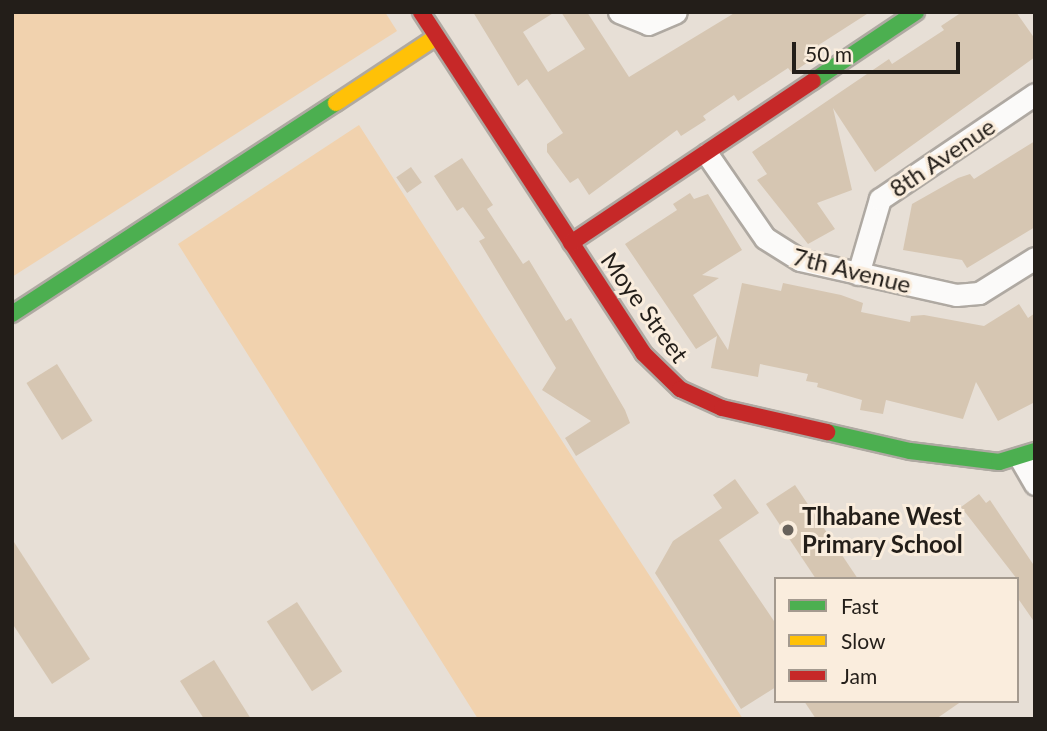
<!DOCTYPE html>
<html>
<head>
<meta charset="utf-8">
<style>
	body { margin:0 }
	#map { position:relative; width:1047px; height:731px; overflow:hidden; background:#e7dfd6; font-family:Lato,sans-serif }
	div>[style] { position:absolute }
	.green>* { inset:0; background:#f1d2ae }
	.building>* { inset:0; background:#d6c6b2; transform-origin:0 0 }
	.roads { filter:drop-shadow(2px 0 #afa9a2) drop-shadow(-2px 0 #afa9a2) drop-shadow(0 2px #afa9a2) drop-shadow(0 -2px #afa9a2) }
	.street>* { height:21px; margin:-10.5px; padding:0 10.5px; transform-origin:10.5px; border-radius:10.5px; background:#fbfaf9 }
	.fast>* { height:16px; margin:-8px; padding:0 8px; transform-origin:8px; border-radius:8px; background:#4caf50 }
	.slow>* { height:16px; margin:-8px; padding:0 8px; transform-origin:8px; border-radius:8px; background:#ffc107 }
	.jam>* { height:16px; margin:-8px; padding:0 8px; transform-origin:8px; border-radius:8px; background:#c62828 }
	.dots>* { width:19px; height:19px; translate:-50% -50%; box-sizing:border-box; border:4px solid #faeddd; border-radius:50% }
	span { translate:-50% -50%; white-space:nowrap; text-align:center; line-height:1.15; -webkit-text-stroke:6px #faeddd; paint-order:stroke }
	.street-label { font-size:24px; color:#231e19 }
	.poi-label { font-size:24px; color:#231e19; font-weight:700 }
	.left { translate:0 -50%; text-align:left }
	.frame { position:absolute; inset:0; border:14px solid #231e19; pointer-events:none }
	.legend { position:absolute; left:774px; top:577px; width:245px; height:126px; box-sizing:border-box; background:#faeddd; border:2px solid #a49a8f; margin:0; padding:9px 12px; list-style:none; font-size:21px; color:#231e19 }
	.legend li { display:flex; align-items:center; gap:14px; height:35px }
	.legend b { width:35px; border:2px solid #a49a8f }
	.scale { position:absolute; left:792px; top:42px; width:168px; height:32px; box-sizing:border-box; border:4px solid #231e19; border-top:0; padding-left:9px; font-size:21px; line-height:24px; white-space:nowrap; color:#231e19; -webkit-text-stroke:5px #faeddd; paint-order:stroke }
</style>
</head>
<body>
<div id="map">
	<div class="green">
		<i style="clip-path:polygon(12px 12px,385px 12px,397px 31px,12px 277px)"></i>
		<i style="clip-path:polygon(359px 125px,584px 475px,743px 719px,478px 719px,178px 244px)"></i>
	</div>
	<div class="building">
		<i style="clip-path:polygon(473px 12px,555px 12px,523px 32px,548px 72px,585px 49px,561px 12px,587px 12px,629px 77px,736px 12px,870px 12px,814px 48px,814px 58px,792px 73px,788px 68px,738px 101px,734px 95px,703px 116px,706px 120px,681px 136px,677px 130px,589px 195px,578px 178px,570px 183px,547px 152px,547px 144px,563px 133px,527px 79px,518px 86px)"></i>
		<i style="clip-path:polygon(962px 12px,1016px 12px,1035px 39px,1035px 57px,875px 172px,833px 108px,852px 190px,817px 203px,835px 229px,808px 244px,757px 180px,767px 174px,752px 152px,889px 59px,892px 64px,944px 30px,941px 26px)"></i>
		<i style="clip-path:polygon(1035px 141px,1035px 227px,967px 268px,962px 260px,903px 250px,912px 204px,958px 178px,970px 174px,974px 179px)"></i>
		<i style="clip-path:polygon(462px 158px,493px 205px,487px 209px,523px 264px,529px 260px,566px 321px,571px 318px,625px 410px,630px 423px,576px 456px,565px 438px,591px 421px,542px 390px,556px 368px,479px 241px,485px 238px,463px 207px,457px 211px,434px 176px)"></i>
		<i style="left:411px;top:167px;width:19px;height:18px;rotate:55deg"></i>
		<i style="clip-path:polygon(690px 193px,694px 199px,708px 194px,742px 250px,702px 275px,719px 278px,693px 295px,728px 350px,742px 283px,781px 291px,783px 283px,841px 295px,863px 303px,861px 312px,910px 322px,911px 316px,924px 315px,984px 326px,1019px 304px,1028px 318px,1035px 313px,1035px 402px,998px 421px,976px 382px,963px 419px,886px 400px,883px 414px,860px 410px,862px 400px,817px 387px,818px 383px,806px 381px,808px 374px,760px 364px,758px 377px,711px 368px,717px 336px,696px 349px,625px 244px,677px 210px,673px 204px)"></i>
		<i style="left:57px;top:364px;width:67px;height:36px;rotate:58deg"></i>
		<i style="clip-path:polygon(735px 479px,759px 513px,719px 540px,776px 624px,776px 687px,741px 709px,655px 573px,673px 541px,722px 508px,713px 495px)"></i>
		<i style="clip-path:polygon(795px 485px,858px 579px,816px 579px,766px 504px)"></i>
		<i style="clip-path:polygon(979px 494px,986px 503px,990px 500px,1035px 567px,1035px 623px,1017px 597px,1017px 579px,961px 507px)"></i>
		<i style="clip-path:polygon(12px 539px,90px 659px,52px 684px,12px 623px)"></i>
		<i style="left:297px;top:602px;width:83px;height:36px;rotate:57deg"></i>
		<i style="clip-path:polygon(214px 660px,251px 719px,204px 719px,180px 681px)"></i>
		<i style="clip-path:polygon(804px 701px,962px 701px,936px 719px,816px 719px)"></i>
	</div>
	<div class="roads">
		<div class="street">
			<i style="left:619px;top:12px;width:31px;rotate:22deg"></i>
			<i style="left:648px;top:24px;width:30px;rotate:-23deg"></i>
			<i style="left:707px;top:154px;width:102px;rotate:55.4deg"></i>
			<i style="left:765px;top:238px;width:41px;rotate:32.2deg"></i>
			<i style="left:800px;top:260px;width:160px;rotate:12.6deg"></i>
			<i style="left:956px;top:295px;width:23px;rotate:-5deg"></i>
			<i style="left:979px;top:293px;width:66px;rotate:-32deg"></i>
			<i style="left:858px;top:274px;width:78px;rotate:-73.7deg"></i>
			<i style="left:880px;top:199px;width:187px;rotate:-34.1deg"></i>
			<i style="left:1020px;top:458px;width:30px;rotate:60deg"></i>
		</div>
		<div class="fast">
			<i style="left:813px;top:81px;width:124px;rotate:-33.8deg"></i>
			<i style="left:12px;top:314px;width:387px;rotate:-33.1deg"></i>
			<i style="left:827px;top:432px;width:85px;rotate:12.9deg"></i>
			<i style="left:910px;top:451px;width:90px;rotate:7deg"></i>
			<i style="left:999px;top:462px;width:38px;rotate:-17deg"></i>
		</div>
		<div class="slow">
			<i style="left:336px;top:103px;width:120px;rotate:-33.4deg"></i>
		</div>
		<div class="jam">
			<i style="left:421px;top:12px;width:407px;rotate:56.9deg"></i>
			<i style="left:643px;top:353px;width:52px;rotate:44.2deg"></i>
			<i style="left:680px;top:389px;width:46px;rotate:24.3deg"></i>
			<i style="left:722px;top:408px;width:108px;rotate:12.9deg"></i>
			<i style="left:571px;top:243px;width:291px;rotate:-33.8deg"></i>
		</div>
	</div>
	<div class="dots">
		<i style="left:788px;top:530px;background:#68625b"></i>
	</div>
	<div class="street-label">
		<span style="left:942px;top:157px;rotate:-34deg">8th Avenue</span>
		<span style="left:852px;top:270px;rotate:14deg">7th Avenue</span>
		<span style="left:645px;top:307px;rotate:54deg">Moye Street</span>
	</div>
	<div class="poi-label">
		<span class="left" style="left:802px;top:530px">Tlhabane West<br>Primary School</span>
	</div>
	<div class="frame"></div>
	<ul class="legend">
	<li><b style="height:9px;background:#4caf50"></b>Fast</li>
	<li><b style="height:9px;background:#ffc107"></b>Slow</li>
	<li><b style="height:9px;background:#c62828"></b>Jam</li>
	</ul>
	<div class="scale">50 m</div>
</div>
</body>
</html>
